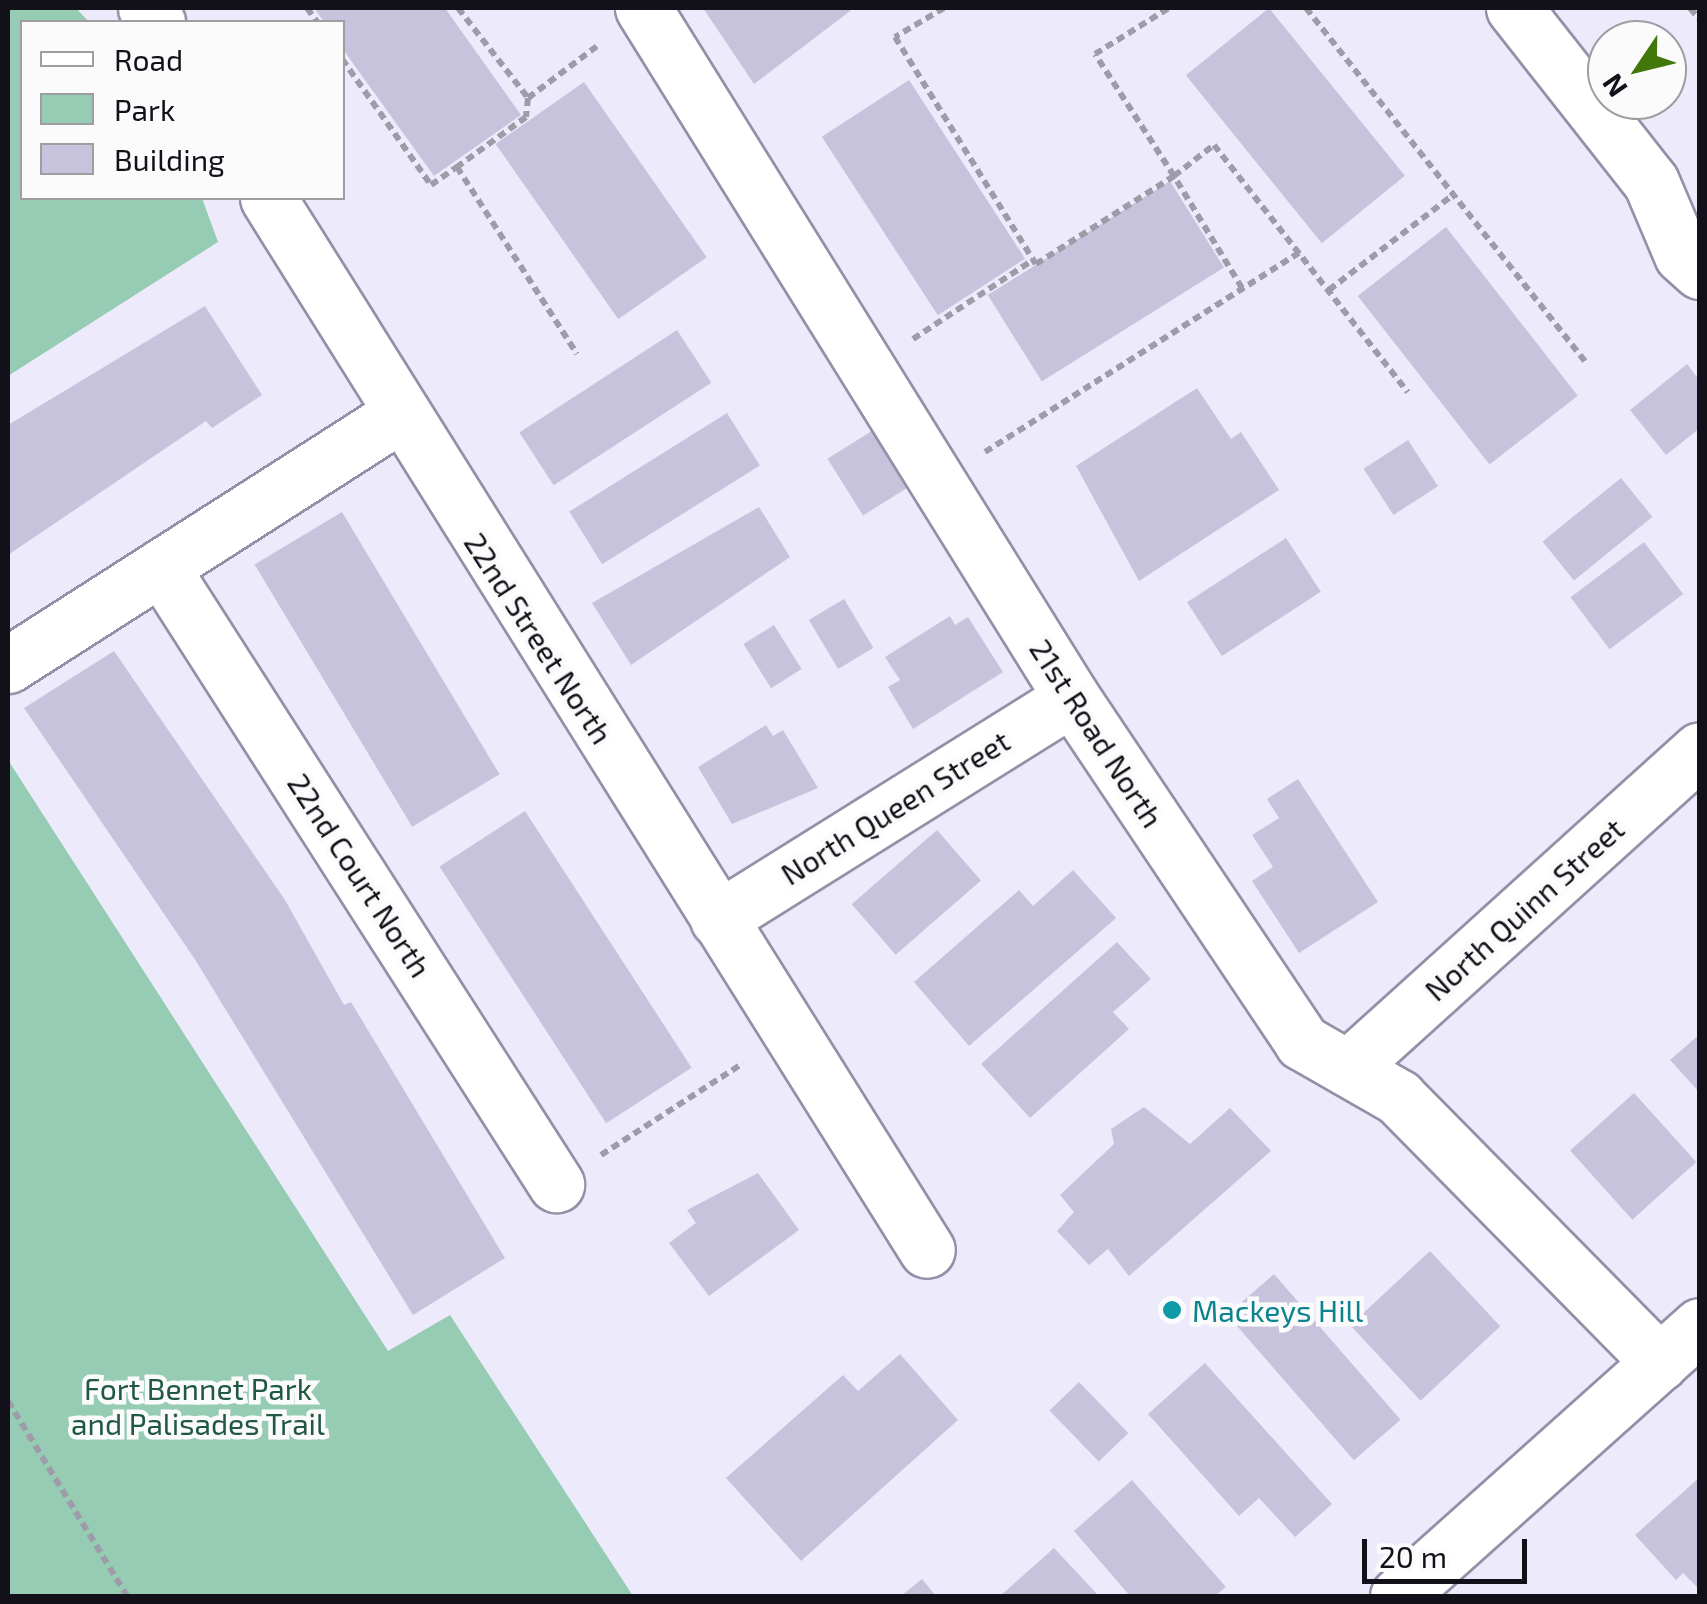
<!DOCTYPE html>
<html>
<head>
<meta charset="utf-8">
<style>
	body { margin:0 }
	#map { position:relative; width:1707px; height:1604px; overflow:hidden; background:#edebfb; font-family:"Exo 2",sans-serif }
	div>[style] { position:absolute }
	.green>* { inset:0; background:#95ccb3 }
	.building>* { inset:0; background:#c7c3dc; transform-origin:0 0 }
	.path>* { height:6px; margin-top:-3px; transform-origin:0; background:repeating-linear-gradient(90deg,#9e9ca9 0 8px,transparent 0 13px) }
	.roads { filter:drop-shadow(2px 0 #9390a7) drop-shadow(-2px 0 #9390a7) drop-shadow(0 2px #9390a7) drop-shadow(0 -2px #9390a7) }
	.minor>* { height:55px; margin:-27.5px; padding:0 27.5px; transform-origin:27.5px; border-radius:27.5px; background:#fff }
	.dots>* { width:28px; height:28px; translate:-50% -50%; box-sizing:border-box; border:5px solid #fbfbfb; border-radius:50% }
	span { translate:-50% -50%; white-space:nowrap; text-align:center; line-height:1.15; -webkit-text-stroke:9px #fbfbfb; paint-order:stroke }
	.street-label { font-size:30px; color:#121119 }
	.culture-label { font-size:30px; color:#0d838f }
	.left { translate:0 -50%; text-align:left }
	.park-label { font-size:30px; color:#215843 }
	.frame { position:absolute; inset:0; border:10px solid #121119; pointer-events:none }
	.legend { position:absolute; left:20px; top:20px; width:325px; height:180px; box-sizing:border-box; background:#fbfbfb; border:2px solid #9e9da1; margin:0; padding:12px 18px; list-style:none; font-size:30px; color:#121119 }
	.legend li { display:flex; align-items:center; gap:20px; height:50px }
	.legend b { width:50px; border:2px solid #9e9da1 }
	.north { position:absolute; left:1587px; top:20px; width:100px; height:100px; box-sizing:border-box; background:#fbfbfb; border:2px solid #9e9da1; border-radius:50%; rotate:235deg; font-size:28px; font-weight:700; line-height:40px; text-align:center; color:#121119 }
	.north::after { content:''; display:block; margin:auto; width:35px; height:45px; background:#42780a; clip-path:polygon(50% 0,100% 100%,50% 72%,0 100%) }
	.scale { position:absolute; left:1362px; top:1539px; width:165px; height:45px; box-sizing:border-box; border:5px solid #121119; border-top:0; padding-left:12px; font-size:30px; line-height:35px; white-space:nowrap; color:#121119; -webkit-text-stroke:8px #fbfbfb; paint-order:stroke }
</style>
</head>
<body>
<div id="map">
	<div class="green">
		<i style="clip-path:polygon(8px 8px,76px 8px,89px 22px,22px 22px,22px 198px,202px 198px,218px 242px,8px 376px)"></i>
		<i style="clip-path:polygon(8px 760px,388px 1351px,450px 1315px,633px 1596px,8px 1596px)"></i>
	</div>
	<div class="building">
		<i style="clip-path:polygon(314px 8px,445px 8px,521px 115px,434px 176px,342px 48px,342px 22px,324px 22px)"></i>
		<i style="clip-path:polygon(703px 8px,854px 8px,754px 84px)"></i>
		<i style="left:1269px;top:8px;width:216px;height:107px;rotate:51deg"></i>
		<i style="left:909px;top:80px;width:213px;height:104px;rotate:57deg"></i>
		<i style="left:584px;top:82px;width:214px;height:108px;rotate:55deg"></i>
		<i style="left:1170px;top:181px;width:102px;height:215px;rotate:58deg"></i>
		<i style="left:1446px;top:227px;width:214px;height:112px;rotate:52deg"></i>
		<i style="clip-path:polygon(205px 306px,262px 395px,212px 428px,206px 421px,8px 555px,8px 425px)"></i>
		<i style="left:677px;top:330px;width:63px;height:188px;rotate:57deg"></i>
		<i style="clip-path:polygon(1687px 364px,1700px 381px,1700px 428px,1666px 455px,1630px 410px)"></i>
		<i style="clip-path:polygon(1197px 388px,1231px 439px,1241px 432px,1279px 490px,1139px 581px,1076px 466px)"></i>
		<i style="left:727px;top:413px;width:62px;height:186px;rotate:58deg"></i>
		<i style="left:875px;top:429px;width:67px;height:56px;rotate:58deg"></i>
		<i style="left:1408px;top:440px;width:55px;height:53px;rotate:57deg"></i>
		<i style="left:1621px;top:478px;width:50px;height:101px;rotate:51deg"></i>
		<i style="clip-path:polygon(759px 507px,790px 557px,631px 665px,592px 603px)"></i>
		<i style="left:342px;top:512px;width:306px;height:102px;rotate:59deg"></i>
		<i style="left:1286px;top:538px;width:64px;height:118px;rotate:57deg"></i>
		<i style="left:1644px;top:542px;width:65px;height:92px;rotate:53deg"></i>
		<i style="left:844px;top:599px;width:57px;height:41px;rotate:59deg"></i>
		<i style="clip-path:polygon(950px 616px,955px 625px,968px 617px,1003px 672px,913px 729px,888px 687px,900px 680px,885px 657px)"></i>
		<i style="left:774px;top:625px;width:52px;height:36px;rotate:58deg"></i>
		<i style="clip-path:polygon(114px 651px,285px 900px,344px 1005px,351px 1002px,505px 1258px,413px 1315px,194px 958px,24px 708px)"></i>
		<i style="clip-path:polygon(766px 725px,773px 736px,783px 730px,818px 788px,732px 824px,698px 767px)"></i>
		<i style="clip-path:polygon(1298px 779px,1378px 902px,1299px 953px,1252px 881px,1273px 867px,1252px 835px,1279px 818px,1267px 799px)"></i>
		<i style="left:525px;top:811px;width:306px;height:102px;rotate:57deg"></i>
		<i style="left:937px;top:830px;width:67px;height:113px;rotate:49deg"></i>
		<i style="clip-path:polygon(1073px 870px,1116px 918px,969px 1046px,914px 982px,1019px 890px,1033px 906px)"></i>
		<i style="clip-path:polygon(1117px 942px,1151px 979px,1113px 1012px,1129px 1029px,1030px 1118px,981px 1064px)"></i>
		<i style="clip-path:polygon(1700px 1034px,1700px 1093px,1670px 1060px)"></i>
		<i style="left:1634px;top:1093px;width:93px;height:86px;rotate:48deg"></i>
		<i style="clip-path:polygon(1144px 1107px,1190px 1144px,1230px 1108px,1271px 1151px,1129px 1276px,1108px 1249px,1089px 1265px,1057px 1231px,1074px 1212px,1060px 1195px,1114px 1144px,1111px 1129px)"></i>
		<i style="clip-path:polygon(758px 1173px,799px 1230px,709px 1296px,669px 1243px,696px 1223px,687px 1210px)"></i>
		<i style="left:1430px;top:1251px;width:103px;height:109px;rotate:47deg"></i>
		<i style="left:1274px;top:1274px;width:193px;height:62px;rotate:49deg"></i>
		<i style="clip-path:polygon(900px 1354px,958px 1420px,801px 1561px,726px 1478px,843px 1375px,858px 1391px)"></i>
		<i style="clip-path:polygon(1205px 1363px,1332px 1504px,1295px 1537px,1259px 1498px,1239px 1516px,1148px 1414px)"></i>
		<i style="left:1079px;top:1382px;width:71px;height:41px;rotate:46deg"></i>
		<i style="clip-path:polygon(1700px 1477px,1700px 1590px,1683px 1573px,1676px 1580px,1635px 1535px)"></i>
		<i style="clip-path:polygon(1132px 1480px,1226px 1587px,1215px 1596px,1130px 1596px,1074px 1531px)"></i>
		<i style="clip-path:polygon(1054px 1548px,1099px 1596px,1000px 1596px)"></i>
		<i style="clip-path:polygon(922px 1579px,936px 1596px,901px 1596px)"></i>
	</div>
	<div class="path">
		<i style="left:307px;top:8px;width:17px;rotate:54deg"></i>
		<i style="left:458px;top:8px;width:114px;rotate:52.1deg"></i>
		<i style="left:528px;top:98px;width:90px;rotate:-36.9deg"></i>
		<i style="left:944px;top:8px;width:57px;rotate:149.4deg"></i>
		<i style="left:895px;top:37px;width:267px;rotate:58.2deg"></i>
		<i style="left:1036px;top:264px;width:164px;rotate:-32.5deg"></i>
		<i style="left:1174px;top:176px;width:145px;rotate:-122.9deg"></i>
		<i style="left:1095px;top:54px;width:87px;rotate:-31.9deg"></i>
		<i style="left:1306px;top:8px;width:450px;rotate:51.7deg"></i>
		<i style="left:1690px;top:8px;width:16px;rotate:50deg"></i>
		<i style="left:342px;top:59px;width:154px;rotate:54.8deg"></i>
		<i style="left:431px;top:185px;width:32px;rotate:-35deg"></i>
		<i style="left:528px;top:98px;width:19px;rotate:96deg"></i>
		<i style="left:526px;top:117px;width:85px;rotate:144.1deg"></i>
		<i style="left:457px;top:167px;width:222px;rotate:57.3deg"></i>
		<i style="left:1242px;top:288px;width:131px;rotate:-121.3deg"></i>
		<i style="left:1174px;top:176px;width:51px;rotate:-37.8deg"></i>
		<i style="left:1214px;top:145px;width:314px;rotate:51.9deg"></i>
		<i style="left:1329px;top:290px;width:158px;rotate:-37.5deg"></i>
		<i style="left:913px;top:339px;width:144px;rotate:-33.4deg"></i>
		<i style="left:985px;top:452px;width:372px;rotate:-32.4deg"></i>
		<i style="left:601px;top:1155px;width:169px;rotate:-32.9deg"></i>
		<i style="left:8px;top:1401px;width:228px;rotate:58.6deg"></i>
	</div>
	<div class="roads">
		<div class="minor">
			<i style="left:146px;top:8px;width:18px;rotate:52deg"></i>
			<i style="left:643px;top:8px;width:812px;rotate:58.13deg"></i>
			<i style="left:1072px;top:698px;width:414px;rotate:56.2deg"></i>
			<i style="left:1302px;top:1042px;width:111px;rotate:29.8deg"></i>
			<i style="left:1398px;top:1097px;width:373px;rotate:45.4deg"></i>
			<i style="left:1514px;top:8px;width:221px;rotate:51.8deg"></i>
			<i style="left:1651px;top:182px;width:79px;rotate:67deg"></i>
			<i style="left:1682px;top:255px;width:24px;rotate:42deg"></i>
			<i style="left:268px;top:198px;width:1241px;rotate:57.94deg"></i>
			<i style="left:161px;top:567px;width:733px;rotate:57.37deg"></i>
			<i style="left:8px;top:665px;width:462px;rotate:-32.6deg"></i>
			<i style="left:718px;top:919px;width:417px;rotate:-32deg"></i>
			<i style="left:1348px;top:1068px;width:474px;rotate:-42.1deg"></i>
			<i style="left:1398px;top:1596px;width:405px;rotate:-41.8deg"></i>
		</div>
	</div>
	<div class="dots">
		<i style="left:1172px;top:1310px;background:#0f9aa8"></i>
	</div>
	<div class="street-label">
		<span style="left:539px;top:638px;rotate:57deg">22nd Street North</span>
		<span style="left:1097px;top:733px;rotate:57deg">21st Road North</span>
		<span style="left:895px;top:807px;rotate:-32deg">North Queen Street</span>
		<span style="left:360px;top:875px;rotate:57deg">22nd Court North</span>
		<span style="left:1524px;top:909px;rotate:-42deg">North Quinn Street</span>
	</div>
	<div class="culture-label">
		<span class="left" style="left:1192px;top:1310px">Mackeys Hill</span>
	</div>
	<div class="park-label">
		<span style="left:198px;top:1405px">Fort Bennet Park<br>and Palisades Trail</span>
	</div>
	<div class="frame"></div>
	<ul class="legend">
	<li><b style="height:12px;background:#fff"></b>Road</li>
	<li><b style="height:28px;background:#95ccb3"></b>Park</li>
	<li><b style="height:28px;background:#c7c3dc"></b>Building</li>
	</ul>
	<div class="north">N</div>
	<div class="scale">20 m</div>
</div>
</body>
</html>
